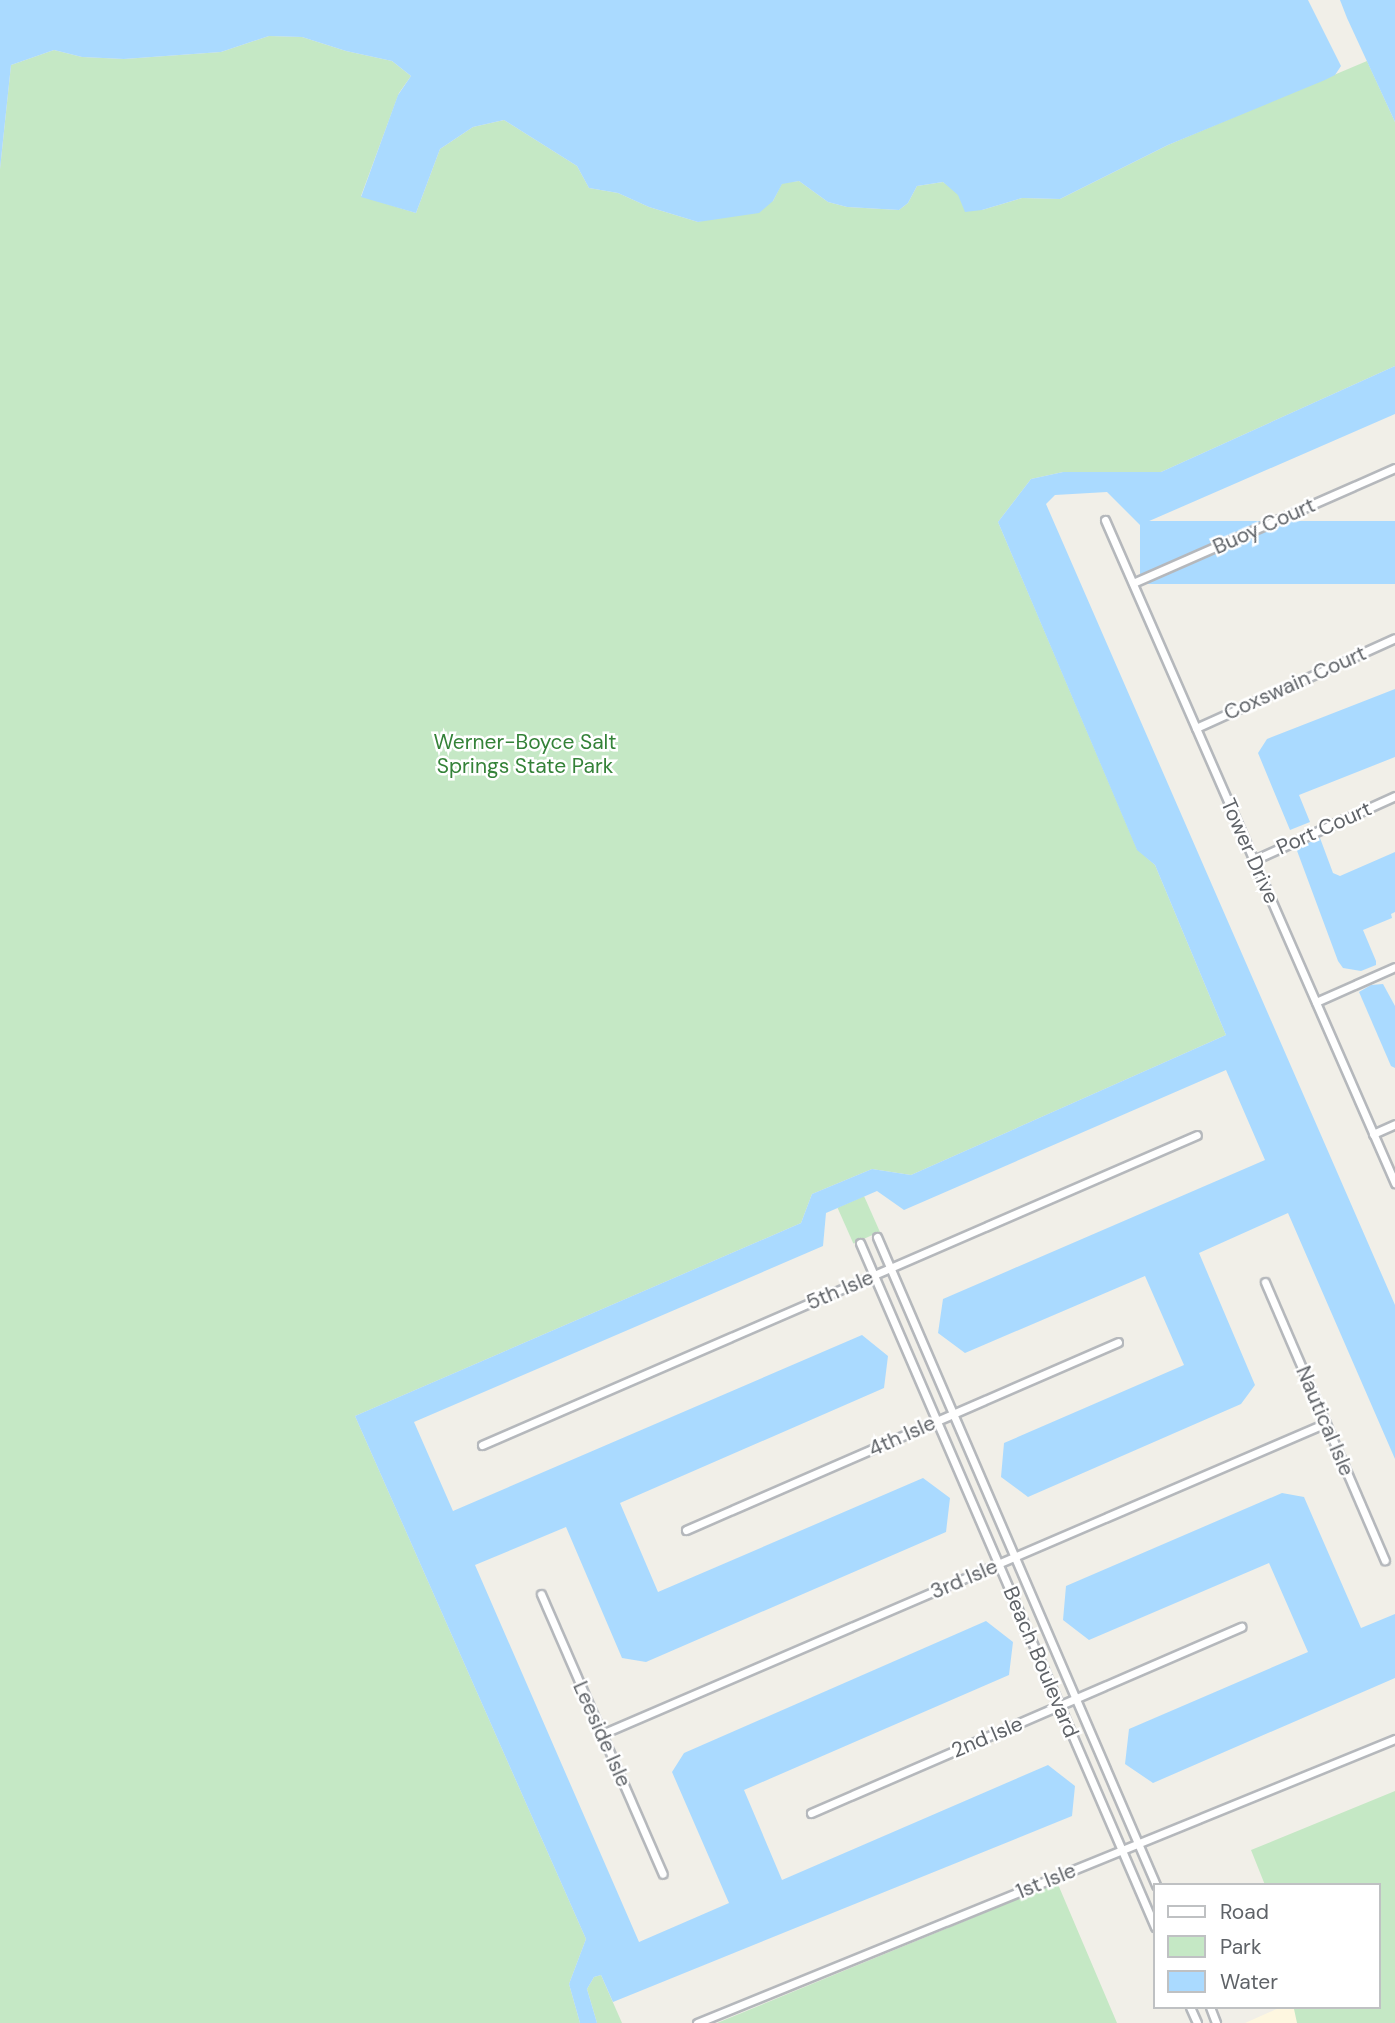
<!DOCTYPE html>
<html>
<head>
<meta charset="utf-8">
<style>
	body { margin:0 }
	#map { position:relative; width:1395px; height:2023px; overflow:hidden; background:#f1efe8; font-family:"DM Sans",sans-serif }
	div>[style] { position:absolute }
	.commercial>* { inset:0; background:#fef7e0 }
	.green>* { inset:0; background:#c5e8c5; transform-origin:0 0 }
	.water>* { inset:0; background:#aadaff; transform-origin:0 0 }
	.roads { filter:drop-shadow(2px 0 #b5b8bc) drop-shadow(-2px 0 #b5b8bc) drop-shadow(0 2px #b5b8bc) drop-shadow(0 -2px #b5b8bc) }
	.minor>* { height:7px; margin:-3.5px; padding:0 3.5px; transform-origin:3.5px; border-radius:3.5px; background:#fff }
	span { translate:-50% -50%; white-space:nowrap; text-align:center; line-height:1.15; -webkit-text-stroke:5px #fff; paint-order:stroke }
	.street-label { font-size:21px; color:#5f6368 }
	.park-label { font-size:21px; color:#348238 }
	.legend { position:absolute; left:1153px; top:1883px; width:228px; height:126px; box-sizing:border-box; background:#fff; border:2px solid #bfc1c3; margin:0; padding:9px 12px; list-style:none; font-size:21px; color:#5f6368 }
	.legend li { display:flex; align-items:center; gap:14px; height:35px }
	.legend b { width:35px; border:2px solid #bfc1c3 }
</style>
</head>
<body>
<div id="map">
	<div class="commercial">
		<i style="clip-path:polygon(1281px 2007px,1317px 2007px,1323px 2023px,1245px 2023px)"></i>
	</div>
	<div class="green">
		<i style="clip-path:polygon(269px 36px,302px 37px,346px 51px,392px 61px,411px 76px,399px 93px,361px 196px,416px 213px,440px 149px,473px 127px,504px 120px,577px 166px,589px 188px,618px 193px,649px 207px,698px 222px,773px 201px,782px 183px,799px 181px,828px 202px,847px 207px,899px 210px,908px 203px,917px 186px,943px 182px,982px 210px,1022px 198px,1060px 199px,1168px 145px,1367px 61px,1395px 122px,1395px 366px,1161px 472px,1063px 472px,1031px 479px,998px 522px,1137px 849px,1155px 865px,1226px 1035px,911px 1175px,872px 1169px,812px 1194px,801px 1223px,355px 1416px,586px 1939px,569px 1984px,580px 2023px,0 2023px,0 169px,11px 65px,54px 50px,82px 57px,124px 59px,221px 52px)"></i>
		<i style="left:864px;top:1196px;width:39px;height:29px;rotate:66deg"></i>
		<i style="clip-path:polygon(1395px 1791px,1395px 2023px,1297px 2023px,1294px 2009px,1289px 2007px,1379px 2007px,1379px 1885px,1265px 1885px,1251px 1850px)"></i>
		<i style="clip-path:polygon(1057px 1882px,1117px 2023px,717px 2023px,972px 1918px)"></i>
		<i style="clip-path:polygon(601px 1975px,622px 2023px,597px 2023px,587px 1989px,594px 1977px)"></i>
	</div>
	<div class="water">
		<i style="clip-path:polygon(0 0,1308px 0,1341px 66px,1335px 75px,1325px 80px,1168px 145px,1060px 199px,1022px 198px,982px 210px,965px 212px,958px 195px,943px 182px,917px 186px,908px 203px,899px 210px,847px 207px,828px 202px,799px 181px,782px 184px,773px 201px,759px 213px,698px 222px,649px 207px,618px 193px,589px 188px,577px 166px,504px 120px,473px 127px,440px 149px,416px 213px,361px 197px,398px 95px,411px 76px,392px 61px,346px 51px,302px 37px,269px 36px,221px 52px,124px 59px,82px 57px,54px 50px,11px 65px,0 169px)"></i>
		<i style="clip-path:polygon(1340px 0,1395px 0,1395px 122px,1347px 18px)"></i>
		<i style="clip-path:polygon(1395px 366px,1395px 414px,1140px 525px,1107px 492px,1055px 495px,1046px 504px,1395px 1305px,1395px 1459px,1288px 1213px,1199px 1253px,1255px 1385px,1241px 1404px,1028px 1497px,1001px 1477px,1004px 1443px,1184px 1365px,1145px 1276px,965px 1353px,938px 1333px,943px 1299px,1265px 1160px,1226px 1070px,904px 1210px,877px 1191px,826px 1213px,823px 1246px,414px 1422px,453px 1511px,862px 1335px,888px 1356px,884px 1388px,620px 1503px,658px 1592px,923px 1478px,950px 1498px,946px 1532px,646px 1662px,622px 1658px,566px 1527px,475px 1565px,639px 1942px,729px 1903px,672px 1772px,684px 1753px,986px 1621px,1013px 1642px,1009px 1675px,744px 1790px,782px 1880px,1048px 1765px,1075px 1786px,1072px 1816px,613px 2002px,601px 1975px,594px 1977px,587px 1989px,597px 2023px,580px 2023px,569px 1984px,586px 1939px,355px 1416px,801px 1223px,812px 1194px,872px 1169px,911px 1175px,1226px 1035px,1155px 865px,1137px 850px,998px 522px,1031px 479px,1063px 472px,1161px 472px)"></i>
		<i style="left:1395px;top:521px;width:63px;height:255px;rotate:90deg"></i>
		<i style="clip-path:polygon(1395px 689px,1395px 757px,1299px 795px,1310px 822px,1290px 830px,1258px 753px,1267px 739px)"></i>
		<i style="clip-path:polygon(1320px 838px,1333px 873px,1340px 876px,1395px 852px,1395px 912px,1391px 914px,1392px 918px,1363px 930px,1376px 961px,1376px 965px,1361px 971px,1343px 968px,1338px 961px,1296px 848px)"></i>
		<i style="clip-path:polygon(1383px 984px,1395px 1006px,1395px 1068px,1391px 1066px,1359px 992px,1371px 985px)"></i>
		<i style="clip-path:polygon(1282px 1493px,1304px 1497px,1361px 1628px,1395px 1614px,1395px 1678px,1153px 1783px,1125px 1764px,1129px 1729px,1308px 1652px,1269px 1563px,1089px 1640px,1063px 1620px,1066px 1586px)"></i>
	</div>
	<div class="roads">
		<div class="minor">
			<i style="left:1105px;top:520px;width:724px;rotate:66.38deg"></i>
			<i style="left:1133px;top:583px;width:286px;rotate:-23.7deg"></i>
			<i style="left:1196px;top:728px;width:218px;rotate:-24.3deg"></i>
			<i style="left:1254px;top:860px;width:155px;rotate:-24.4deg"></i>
			<i style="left:1316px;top:1002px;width:86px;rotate:-23.9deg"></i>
			<i style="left:1373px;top:1134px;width:24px;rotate:-24deg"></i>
			<i style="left:877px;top:1237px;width:706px;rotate:66.71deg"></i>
			<i style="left:860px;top:1243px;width:745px;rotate:66.67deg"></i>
			<i style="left:1265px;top:1282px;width:303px;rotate:66.7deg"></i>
			<i style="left:482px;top:1445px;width:779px;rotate:-23.44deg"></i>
			<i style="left:686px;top:1530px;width:471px;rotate:-23.5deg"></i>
			<i style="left:541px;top:1594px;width:305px;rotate:66.5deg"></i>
			<i style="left:602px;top:1734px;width:788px;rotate:-23.25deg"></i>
			<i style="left:811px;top:1813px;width:469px;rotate:-23.4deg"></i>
			<i style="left:1190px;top:2007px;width:17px;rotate:66deg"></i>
			<i style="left:1210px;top:2007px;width:17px;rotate:69deg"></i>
			<i style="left:697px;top:2023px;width:754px;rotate:-22.14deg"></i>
		</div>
	</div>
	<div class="street-label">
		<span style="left:1264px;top:526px;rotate:-24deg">Buoy Court</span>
		<span style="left:1295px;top:683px;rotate:-24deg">Coxswain Court</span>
		<span style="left:1324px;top:828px;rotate:-24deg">Port Court</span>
		<span style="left:1250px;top:851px;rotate:66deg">Tower Drive</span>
		<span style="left:840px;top:1290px;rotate:-23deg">5th Isle</span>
		<span style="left:1325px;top:1421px;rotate:67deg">Nautical Isle</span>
		<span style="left:902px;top:1436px;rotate:-24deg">4th Isle</span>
		<span style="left:964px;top:1579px;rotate:-23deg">3rd Isle</span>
		<span style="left:1041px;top:1662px;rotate:67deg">Beach Boulevard</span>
		<span style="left:602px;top:1734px;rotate:66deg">Leeside Isle</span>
		<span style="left:987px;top:1737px;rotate:-23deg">2nd Isle</span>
		<span style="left:1046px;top:1881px;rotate:-22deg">1st Isle</span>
	</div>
	<div class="park-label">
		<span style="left:525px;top:754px">Werner-Boyce Salt<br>Springs State Park</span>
	</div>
	<ul class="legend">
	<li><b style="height:9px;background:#fff"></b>Road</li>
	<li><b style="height:19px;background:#c5e8c5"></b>Park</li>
	<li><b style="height:19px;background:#aadaff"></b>Water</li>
	</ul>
</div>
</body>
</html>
